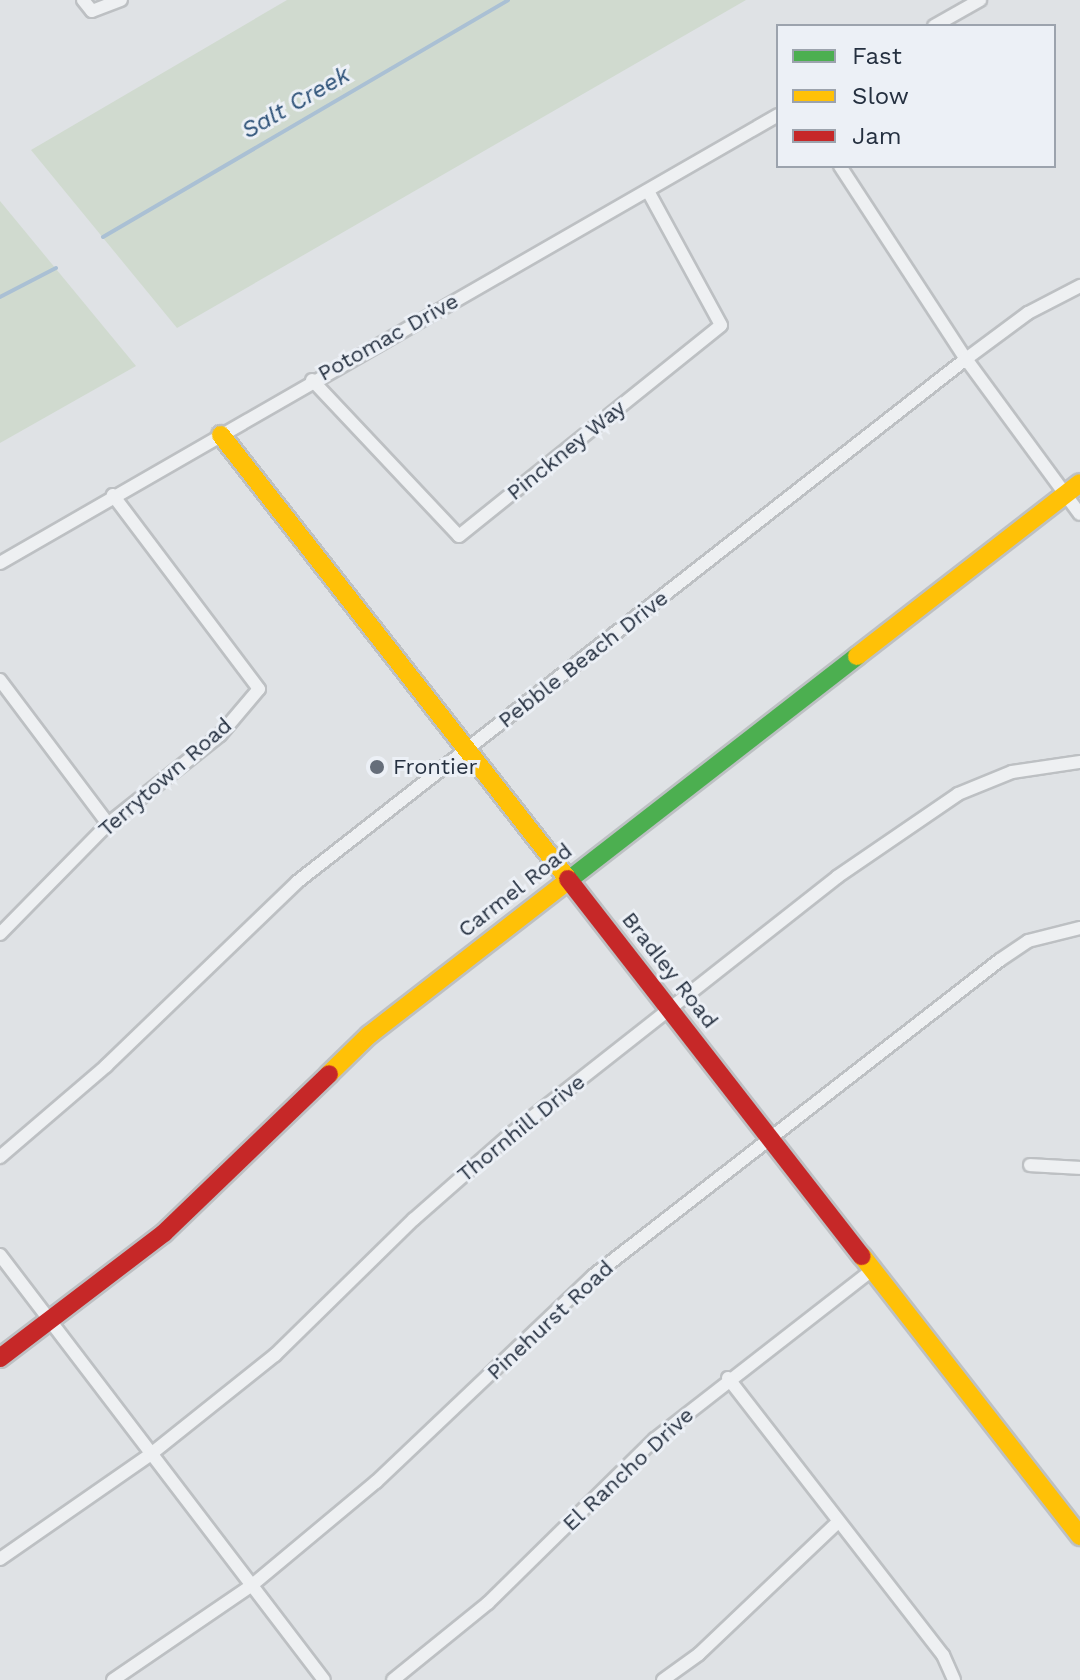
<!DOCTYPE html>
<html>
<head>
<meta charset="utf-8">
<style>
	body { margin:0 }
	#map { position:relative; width:1080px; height:1680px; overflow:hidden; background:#dfe2e5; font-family:"Work Sans",sans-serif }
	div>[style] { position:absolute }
	.green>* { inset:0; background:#d0dacf }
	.stream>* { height:4px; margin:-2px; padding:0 2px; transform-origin:2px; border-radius:2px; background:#aac0d4 }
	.roads { filter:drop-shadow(2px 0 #bdc0c3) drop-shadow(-2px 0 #bdc0c3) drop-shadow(0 2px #bdc0c3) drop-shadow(0 -2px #bdc0c3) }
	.street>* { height:12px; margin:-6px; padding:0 6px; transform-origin:6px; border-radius:6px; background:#eef0f2 }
	.fast>* { height:18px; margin:-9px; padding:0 9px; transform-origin:9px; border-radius:9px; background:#4caf50 }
	.slow>* { height:18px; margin:-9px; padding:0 9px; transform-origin:9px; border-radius:9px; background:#ffc107 }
	.jam>* { height:18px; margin:-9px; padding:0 9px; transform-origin:9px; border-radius:9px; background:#c62828 }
	.dots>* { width:22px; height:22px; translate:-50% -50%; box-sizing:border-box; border:4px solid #ecf0f6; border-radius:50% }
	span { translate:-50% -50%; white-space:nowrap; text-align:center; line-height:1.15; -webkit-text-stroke:6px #ecf0f6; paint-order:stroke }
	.street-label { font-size:22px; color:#253040 }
	.poi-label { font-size:22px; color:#253040 }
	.left { translate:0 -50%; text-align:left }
	.water-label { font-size:24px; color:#2b5077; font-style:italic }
	.legend { position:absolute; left:776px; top:24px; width:280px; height:144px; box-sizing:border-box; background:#ecf0f6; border:2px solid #9ca3ad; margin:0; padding:10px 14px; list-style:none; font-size:24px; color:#253040 }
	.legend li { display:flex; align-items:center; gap:16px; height:40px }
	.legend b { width:40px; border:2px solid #9ca3ad }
</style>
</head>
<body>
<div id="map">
	<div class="green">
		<i style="clip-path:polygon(287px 0,746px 0,177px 328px,31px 150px)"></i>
		<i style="clip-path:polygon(0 201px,136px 366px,0 443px)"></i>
	</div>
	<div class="stream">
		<i style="left:103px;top:237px;width:469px;rotate:-30.3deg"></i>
		<i style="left:0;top:297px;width:63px;rotate:-27.4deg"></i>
	</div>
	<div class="roads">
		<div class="street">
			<i style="left:83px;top:0;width:14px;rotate:51deg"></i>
			<i style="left:92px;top:11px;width:31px;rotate:-21deg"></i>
			<i style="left:934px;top:26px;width:53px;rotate:-29.5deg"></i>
			<i style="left:840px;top:166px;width:230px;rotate:56.9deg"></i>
			<i style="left:966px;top:359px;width:192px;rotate:53.7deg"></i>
			<i style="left:312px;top:380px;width:214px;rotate:46.7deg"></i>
			<i style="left:459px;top:536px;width:336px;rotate:-38.8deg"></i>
			<i style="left:721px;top:325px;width:153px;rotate:-118.6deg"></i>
			<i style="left:0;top:563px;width:898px;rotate:-29.93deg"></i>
			<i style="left:0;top:680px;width:180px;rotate:53.1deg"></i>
			<i style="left:0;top:934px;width:154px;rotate:-45.5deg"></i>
			<i style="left:108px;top:824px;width:143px;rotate:-38.5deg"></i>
			<i style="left:220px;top:735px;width:60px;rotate:-49.7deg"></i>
			<i style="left:259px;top:689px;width:243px;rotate:-127deg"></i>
			<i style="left:0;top:1157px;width:140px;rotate:-40.6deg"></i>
			<i style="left:106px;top:1066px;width:265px;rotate:-43.9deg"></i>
			<i style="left:297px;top:882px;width:849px;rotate:-38.02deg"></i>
			<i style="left:966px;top:359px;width:77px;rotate:-36.6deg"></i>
			<i style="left:1028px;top:313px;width:59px;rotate:-27.4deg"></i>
			<i style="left:1030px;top:1165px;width:50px;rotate:3.4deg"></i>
			<i style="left:0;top:1255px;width:534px;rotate:52.68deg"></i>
			<i style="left:728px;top:1378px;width:351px;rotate:52.2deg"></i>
			<i style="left:943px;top:1655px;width:27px;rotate:66deg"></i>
			<i style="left:0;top:1559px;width:184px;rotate:-34.8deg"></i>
			<i style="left:151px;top:1454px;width:159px;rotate:-38.6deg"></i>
			<i style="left:275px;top:1355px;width:194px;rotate:-44.4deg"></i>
			<i style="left:414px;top:1219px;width:130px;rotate:-41.3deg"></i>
			<i style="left:512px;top:1133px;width:414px;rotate:-38.2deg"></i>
			<i style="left:837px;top:877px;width:147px;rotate:-34.4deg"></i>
			<i style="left:958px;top:794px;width:58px;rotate:-22.2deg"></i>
			<i style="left:1012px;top:772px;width:69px;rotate:-8.4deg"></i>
			<i style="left:113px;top:1680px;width:167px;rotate:-34.3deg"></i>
			<i style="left:251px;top:1586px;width:163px;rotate:-39.8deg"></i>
			<i style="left:376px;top:1482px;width:299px;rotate:-43.5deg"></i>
			<i style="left:593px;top:1276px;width:515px;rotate:-37.83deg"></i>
			<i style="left:1000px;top:960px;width:34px;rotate:-34deg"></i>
			<i style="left:1028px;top:941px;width:54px;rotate:-14deg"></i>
			<i style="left:393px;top:1680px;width:122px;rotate:-39deg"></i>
			<i style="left:488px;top:1603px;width:234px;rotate:-44.5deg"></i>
			<i style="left:655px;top:1439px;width:275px;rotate:-37.9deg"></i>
			<i style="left:663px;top:1680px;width:44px;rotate:-35.8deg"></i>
			<i style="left:699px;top:1654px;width:190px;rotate:-43.5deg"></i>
		</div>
		<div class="fast">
			<i style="left:566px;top:882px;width:368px;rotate:-37.8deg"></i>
		</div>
		<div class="slow">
			<i style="left:221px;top:435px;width:564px;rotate:51.99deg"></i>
			<i style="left:857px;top:656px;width:282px;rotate:-37.8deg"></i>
			<i style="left:329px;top:1074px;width:56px;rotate:-44.3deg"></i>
			<i style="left:369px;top:1035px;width:249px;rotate:-37.8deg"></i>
			<i style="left:862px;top:1256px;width:355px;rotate:52.1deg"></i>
		</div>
		<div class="jam">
			<i style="left:568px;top:879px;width:478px;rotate:52.1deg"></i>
			<i style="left:0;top:1358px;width:206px;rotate:-37.3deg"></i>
			<i style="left:164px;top:1233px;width:229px;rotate:-43.9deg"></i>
		</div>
	</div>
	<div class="dots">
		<i style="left:377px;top:767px;background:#666e7a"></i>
	</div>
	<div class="street-label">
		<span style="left:388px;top:337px;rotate:-29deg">Potomac Drive</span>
		<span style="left:566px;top:450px;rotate:-39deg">Pinckney Way</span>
		<span style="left:583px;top:659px;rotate:-38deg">Pebble Beach Drive</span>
		<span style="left:165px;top:777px;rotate:-41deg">Terrytown Road</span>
		<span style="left:515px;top:890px;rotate:-38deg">Carmel Road</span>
		<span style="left:670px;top:970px;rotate:52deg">Bradley Road</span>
		<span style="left:521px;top:1128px;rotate:-39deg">Thornhill Drive</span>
		<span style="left:550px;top:1320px;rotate:-43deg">Pinehurst Road</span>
		<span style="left:628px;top:1469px;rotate:-43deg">El Rancho Drive</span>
	</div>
	<div class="poi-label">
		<span class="left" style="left:393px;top:767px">Frontier</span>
	</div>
	<div class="water-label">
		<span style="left:296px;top:103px;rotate:-30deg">Salt Creek</span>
	</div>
	<ul class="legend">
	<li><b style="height:10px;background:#4caf50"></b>Fast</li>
	<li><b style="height:10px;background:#ffc107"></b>Slow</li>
	<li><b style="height:10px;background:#c62828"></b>Jam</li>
	</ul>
</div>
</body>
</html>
